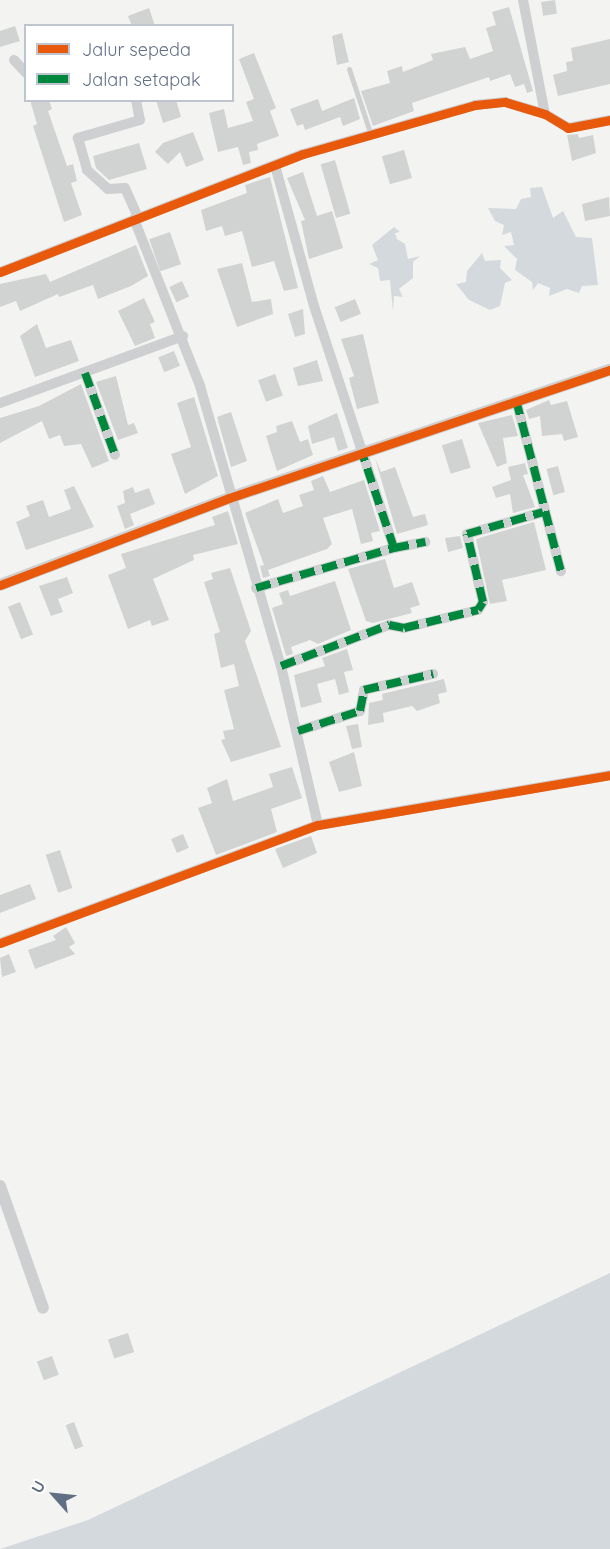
<!DOCTYPE html>
<html>
<head>
<meta charset="utf-8">
<style>
	body { margin:0 }
	#map { position:relative; width:610px; height:1549px; overflow:hidden; background:#f3f4f1; font-family:Quicksand,sans-serif }
	div>[style] { position:absolute }
	.water>* { inset:0; background:#d3d9dd }
	.building>* { inset:0; background:#d1d3d3; transform-origin:0 0 }
	.service>* { height:5px; margin:-2.5px; padding:0 2.5px; transform-origin:2.5px; border-radius:2.5px; background:#cecfd0 }
	.minor>* { height:10px; margin:-5px; padding:0 5px; transform-origin:5px; border-radius:5px; background:#cecfd0 }
	.tertiary>* { height:12px; margin:-6px; padding:0 6px; transform-origin:6px; border-radius:6px; background:#cecfd0 }
	.quiet>* { height:8px; margin-top:-4px; transform-origin:0; background:repeating-linear-gradient(90deg,#00873e 0 15px,transparent 0 23px) }
	.cycleway>* { height:9px; margin:-4.5px; padding:0 4.5px; transform-origin:4.5px; border-radius:4.5px; background:#e8590c }
	span { translate:-50% -50%; white-space:nowrap; text-align:center; line-height:1.15; -webkit-text-stroke:6px #fff; paint-order:stroke }
	.legend { position:absolute; left:24px; top:24px; width:210px; height:78px; box-sizing:border-box; background:#fff; border:2px solid #bfc5ce; margin:0; padding:8px 10px; list-style:none; font-size:18px; color:#606f84 }
	.legend li { display:flex; align-items:center; gap:12px; height:30px }
	.legend b { width:30px; border:2px solid #bfc5ce }
	.north { position:absolute; left:24px; top:1465px; width:60px; height:60px; -webkit-text-stroke:4px #fff; paint-order:stroke; rotate:297deg; font-size:16px; font-weight:700; line-height:24px; text-align:center; color:#606f84 }
	.north::after { content:''; display:block; margin:auto; width:21px; height:27px; background:#606f84; clip-path:polygon(50% 0,100% 100%,50% 72%,0 100%) }
</style>
</head>
<body>
<div id="map">
	<div class="water">
		<i style="clip-path:polygon(542px 187px,553px 218px,563px 211px,576px 237px,592px 238px,598px 285px,582px 286px,579px 293px,567px 289px,549px 296px,550px 288px,538px 283px,533px 290px,532px 282px,515px 270px,517px 259px,504px 246px,514px 245px,511px 232px,502px 235px,504px 225px,495px 221px,488px 208px,516px 209px,521px 199px,531px 197px,530px 188px)"></i>
		<i style="clip-path:polygon(394px 227px,400px 232px,395px 233px,397px 239px,405px 244px,408px 259px,420px 256px,413px 262px,413px 278px,399px 289px,403px 297px,394px 296px,393px 312px,390px 280px,380px 281px,378px 268px,369px 264px,378px 260px,372px 245px)"></i>
		<i style="clip-path:polygon(482px 253px,485px 261px,501px 260px,500px 268px,512px 280px,505px 283px,500px 306px,490px 310px,469px 300px,456px 284px,466px 282px,467px 271px)"></i>
		<i style="clip-path:polygon(610px 1273px,610px 1549px,0 1549px,88px 1520px)"></i>
	</div>
	<div class="building">
		<i style="left:555px;top:0;width:14px;height:14px;rotate:82deg"></i>
		<i style="clip-path:polygon(509px 7px,533px 91px,527px 93px,524px 84px,515px 87px,510px 74px,490px 81px,489px 77px,412px 103px,414px 111px,373px 126px,361px 91px,390px 83px,387px 71px,402px 66px,403px 72px,433px 60px,431px 54px,465px 47px,470px 59px,493px 51px,486px 28px,496px 25px,492px 12px)"></i>
		<i style="clip-path:polygon(149px 8px,155px 26px,132px 26px,128px 16px)"></i>
		<i style="clip-path:polygon(15px 26px,20px 41px,0 47px,0 31px)"></i>
		<i style="clip-path:polygon(342px 33px,349px 62px,337px 65px,332px 36px)"></i>
		<i style="clip-path:polygon(610px 39px,610px 84px,558px 96px,553px 75px,567px 71px,566px 62px,573px 61px,571px 48px)"></i>
		<i style="clip-path:polygon(254px 53px,276px 108px,270px 111px,279px 136px,257px 144px,258px 150px,249px 152px,251px 163px,243px 165px,238px 147px,218px 152px,209px 113px,224px 109px,228px 128px,253px 121px,246px 102px,254px 99px,239px 59px)"></i>
		<i style="clip-path:polygon(354px 98px,360px 119px,343px 126px,340px 117px,305px 130px,303px 124px,297px 126px,290px 109px,318px 99px,322px 111px)"></i>
		<i style="clip-path:polygon(30px 100px,49px 100px,52px 109px,48px 111px,67px 166px,73px 164px,77px 181px,71px 183px,82px 215px,64px 222px,33px 126px,37px 124px)"></i>
		<i style="clip-path:polygon(156px 100px,176px 100px,181px 117px,163px 123px)"></i>
		<i style="clip-path:polygon(193px 132px,204px 160px,186px 167px,180px 152px,168px 164px,155px 152px,163px 143px)"></i>
		<i style="clip-path:polygon(578px 134px,579px 138px,593px 135px,596px 153px,572px 161px,567px 135px)"></i>
		<i style="clip-path:polygon(139px 143px,147px 169px,109px 180px,96px 168px,93px 156px)"></i>
		<i style="left:404px;top:150px;width:29px;height:23px;rotate:74deg"></i>
		<i style="left:335px;top:160px;width:56px;height:15px;rotate:74deg"></i>
		<i style="clip-path:polygon(303px 172px,317px 216px,332px 211px,343px 248px,309px 259px,301px 221px,305px 220px,287px 178px)"></i>
		<i style="clip-path:polygon(270px 177px,298px 288px,284px 291px,274px 261px,252px 267px,242px 231px,225px 236px,222px 226px,206px 231px,201px 210px,247px 193px,245px 185px)"></i>
		<i style="clip-path:polygon(609px 197px,610px 216px,585px 221px,582px 204px)"></i>
		<i style="left:170px;top:232px;width:34px;height:22px;rotate:71deg"></i>
		<i style="clip-path:polygon(136px 245px,148px 276px,131px 286px,98px 299px,93px 285px,59px 297px,58px 294px,20px 311px,16px 301px,0 307px,0 284px,46px 274px,50px 282px)"></i>
		<i style="clip-path:polygon(242px 263px,252px 302px,271px 299px,273px 314px,237px 327px,217px 269px)"></i>
		<i style="left:182px;top:281px;width:17px;height:14px;rotate:65deg"></i>
		<i style="clip-path:polygon(144px 298px,155px 322px,150px 324px,155px 338px,135px 346px,118px 311px)"></i>
		<i style="left:355px;top:299px;width:16px;height:22px;rotate:68deg"></i>
		<i style="clip-path:polygon(303px 309px,305px 334px,295px 337px,288px 314px)"></i>
		<i style="clip-path:polygon(37px 324px,46px 348px,71px 340px,79px 361px,35px 377px,20px 336px)"></i>
		<i style="clip-path:polygon(363px 334px,379px 403px,357px 409px,349px 378px,354px 376px,341px 339px)"></i>
		<i style="left:174px;top:351px;width:16px;height:17px;rotate:68deg"></i>
		<i style="clip-path:polygon(317px 360px,323px 381px,298px 386px,293px 368px)"></i>
		<i style="left:275px;top:374px;width:23px;height:18px;rotate:70deg"></i>
		<i style="clip-path:polygon(116px 376px,128px 425px,134px 423px,138px 433px,118px 440px,96px 382px)"></i>
		<i style="clip-path:polygon(81px 384px,109px 461px,92px 468px,81px 444px,64px 446px,60px 435px,49px 439px,42px 421px,0 443px,0 418px,39px 406px)"></i>
		<i style="clip-path:polygon(194px 397px,218px 476px,185px 494px,171px 454px,191px 447px,177px 403px)"></i>
		<i style="clip-path:polygon(549px 400px,551px 405px,567px 401px,578px 437px,564px 441px,562px 434px,542px 436px,540px 416px,529px 419px,526px 410px)"></i>
		<i style="clip-path:polygon(231px 412px,247px 461px,231px 467px,217px 417px)"></i>
		<i style="clip-path:polygon(337px 413px,348px 448px,338px 451px,334px 437px,312px 444px,308px 426px)"></i>
		<i style="clip-path:polygon(512px 415px,518px 436px,503px 438px,507px 463px,497px 467px,478px 423px)"></i>
		<i style="clip-path:polygon(292px 421px,300px 442px,308px 439px,313px 455px,277px 471px,266px 436px,277px 432px,276px 426px)"></i>
		<i style="left:462px;top:439px;width:30px;height:21px;rotate:73deg"></i>
		<i style="clip-path:polygon(375px 458px,381px 472px,395px 467px,413px 517px,425px 514px,428px 525px,397px 534px)"></i>
		<i style="clip-path:polygon(525px 463px,528px 474px,523px 475px,535px 507px,513px 513px,510px 494px,496px 498px,492px 487px,511px 480px,508px 467px)"></i>
		<i style="left:558px;top:466px;width:27px;height:12px;rotate:75deg"></i>
		<i style="clip-path:polygon(323px 476px,330px 492px,364px 480px,380px 531px,371px 533px,373px 541px,361px 544px,352px 509px,323px 518px,332px 544px,327px 549px,268px 570px,270px 576px,263px 578px,260px 566px,264px 565px,245px 513px,278px 499px,283px 513px,303px 506px,299px 495px,314px 490px,311px 481px)"></i>
		<i style="clip-path:polygon(74px 486px,94px 527px,26px 550px,16px 522px,30px 516px,26px 506px,43px 500px,49px 517px,71px 509px,64px 490px)"></i>
		<i style="clip-path:polygon(133px 487px,135px 493px,149px 488px,155px 504px,130px 514px,134px 525px,125px 529px,117px 506px,125px 503px,123px 491px)"></i>
		<i style="clip-path:polygon(228px 511px,238px 544px,193px 555px,194px 560px,153px 579px,169px 620px,152px 626px,150px 620px,128px 629px,108px 575px,126px 568px,121px 554px,215px 525px,212px 517px)"></i>
		<i style="clip-path:polygon(534px 522px,546px 570px,502px 580px,507px 601px,490px 604px,476px 539px)"></i>
		<i style="clip-path:polygon(460px 536px,463px 548px,448px 552px,445px 538px)"></i>
		<i style="clip-path:polygon(385px 559px,394px 588px,412px 582px,420px 605px,410px 608px,412px 613px,373px 623px,366px 621px,348px 569px)"></i>
		<i style="clip-path:polygon(230px 568px,251px 631px,245px 641px,281px 747px,231px 762px,221px 740px,225px 739px,223px 731px,234px 729px,224px 690px,239px 686px,234px 664px,221px 668px,214px 634px,220px 632px,204px 582px,213px 579px,211px 573px)"></i>
		<i style="clip-path:polygon(67px 577px,73px 593px,58px 599px,63px 612px,51px 616px,39px 586px)"></i>
		<i style="clip-path:polygon(335px 581px,351px 630px,318px 644px,310px 640px,291px 647px,293px 654px,286px 656px,272px 608px,283px 604px,279px 593px,288px 590px,290px 596px)"></i>
		<i style="left:20px;top:602px;width:35px;height:13px;rotate:68deg"></i>
		<i style="clip-path:polygon(347px 649px,353px 670px,344px 672px,349px 692px,339px 695px,335px 679px,317px 684px,322px 702px,301px 708px,294px 675px,325px 666px,322px 658px)"></i>
		<i style="clip-path:polygon(444px 679px,447px 692px,438px 694px,440px 703px,417px 711px,412px 706px,383px 713px,384px 722px,368px 725px,369px 703px,383px 700px,382px 694px)"></i>
		<i style="clip-path:polygon(358px 724px,362px 747px,352px 749px,346px 726px)"></i>
		<i style="clip-path:polygon(354px 752px,362px 786px,339px 792px,329px 762px)"></i>
		<i style="clip-path:polygon(292px 767px,302px 798px,271px 809px,277px 832px,216px 855px,198px 808px,212px 803px,207px 788px,227px 779px,233px 801px,273px 787px,269px 774px)"></i>
		<i style="left:183px;top:834px;width:15px;height:13px;rotate:67deg"></i>
		<i style="clip-path:polygon(311px 836px,317px 853px,283px 868px,275px 849px)"></i>
		<i style="left:60px;top:850px;width:40px;height:15px;rotate:72deg"></i>
		<i style="clip-path:polygon(30px 884px,36px 899px,0 913px,0 895px)"></i>
		<i style="clip-path:polygon(66px 927px,75px 943px,69px 947px,75px 954px,35px 969px,28px 950px,56px 940px,53px 936px)"></i>
		<i style="clip-path:polygon(9px 954px,16px 972px,2px 977px,0 958px)"></i>
		<i style="left:128px;top:1333px;width:20px;height:21px;rotate:72deg"></i>
		<i style="left:52px;top:1356px;width:20px;height:16px;rotate:70deg"></i>
		<i style="left:74px;top:1422px;width:26px;height:9px;rotate:69deg"></i>
	</div>
	<div class="service">
		<i style="left:349px;top:69px;width:70px;rotate:71.6deg"></i>
	</div>
	<div class="minor">
		<i style="left:523px;top:0;width:116px;rotate:79.1deg"></i>
		<i style="left:14px;top:60px;width:18px;rotate:47deg"></i>
		<i style="left:136px;top:100px;width:20px;rotate:79deg"></i>
		<i style="left:140px;top:120px;width:65px;rotate:163.8deg"></i>
		<i style="left:78px;top:138px;width:33px;rotate:74deg"></i>
		<i style="left:87px;top:170px;width:28px;rotate:42deg"></i>
		<i style="left:108px;top:189px;width:17px;rotate:-3deg"></i>
		<i style="left:125px;top:188px;width:32px;rotate:66deg"></i>
		<i style="left:134px;top:219px;width:180px;rotate:68.4deg"></i>
		<i style="left:200px;top:386px;width:291px;rotate:73.9deg"></i>
		<i style="left:281px;top:666px;width:163px;rotate:76.9deg"></i>
		<i style="left:0;top:272px;width:325px;rotate:-21.3deg"></i>
		<i style="left:303px;top:154px;width:179px;rotate:-15.9deg"></i>
		<i style="left:475px;top:105px;width:30px;rotate:-6deg"></i>
		<i style="left:505px;top:102px;width:42px;rotate:16.7deg"></i>
		<i style="left:545px;top:114px;width:27px;rotate:31deg"></i>
		<i style="left:568px;top:128px;width:43px;rotate:-10.8deg"></i>
		<i style="left:85px;top:373px;width:87px;rotate:69.9deg"></i>
		<i style="left:516px;top:400px;width:177px;rotate:75.3deg"></i>
		<i style="left:0;top:403px;width:195px;rotate:-20.1deg"></i>
		<i style="left:394px;top:548px;width:32px;rotate:-11deg"></i>
		<i style="left:256px;top:588px;width:144px;rotate:-16.2deg"></i>
		<i style="left:394px;top:548px;width:255px;rotate:-108.3deg"></i>
		<i style="left:314px;top:306px;width:146px;rotate:-105.5deg"></i>
		<i style="left:281px;top:666px;width:116px;rotate:-20.8deg"></i>
		<i style="left:389px;top:625px;width:15px;rotate:11deg"></i>
		<i style="left:404px;top:628px;width:76px;rotate:-13.7deg"></i>
		<i style="left:478px;top:610px;width:9px;rotate:-58deg"></i>
		<i style="left:483px;top:602px;width:70px;rotate:-103.2deg"></i>
		<i style="left:467px;top:534px;width:79px;rotate:-16.1deg"></i>
		<i style="left:298px;top:731px;width:65px;rotate:-17.9deg"></i>
		<i style="left:360px;top:711px;width:21px;rotate:-79deg"></i>
		<i style="left:364px;top:690px;width:71px;rotate:-13.1deg"></i>
		<i style="left:0;top:943px;width:339px;rotate:-20.4deg"></i>
		<i style="left:318px;top:825px;width:296px;rotate:-9.7deg"></i>
	</div>
	<div class="tertiary">
		<i style="left:0;top:585px;width:245px;rotate:-20.8deg"></i>
		<i style="left:229px;top:498px;width:402px;rotate:-18.6deg"></i>
		<i style="left:0;top:1186px;width:129px;rotate:70.6deg"></i>
	</div>
	<div class="quiet">
		<i style="left:85px;top:373px;width:87px;rotate:69.9deg"></i>
		<i style="left:516px;top:400px;width:177px;rotate:75.3deg"></i>
		<i style="left:394px;top:548px;width:32px;rotate:-11deg"></i>
		<i style="left:256px;top:588px;width:144px;rotate:-16.2deg"></i>
		<i style="left:394px;top:548px;width:100px;rotate:-108.6deg"></i>
		<i style="left:281px;top:666px;width:116px;rotate:-20.8deg"></i>
		<i style="left:389px;top:625px;width:15px;rotate:11deg"></i>
		<i style="left:404px;top:628px;width:76px;rotate:-13.7deg"></i>
		<i style="left:478px;top:610px;width:9px;rotate:-58deg"></i>
		<i style="left:483px;top:602px;width:70px;rotate:-103.2deg"></i>
		<i style="left:467px;top:534px;width:79px;rotate:-16.1deg"></i>
		<i style="left:298px;top:731px;width:65px;rotate:-17.9deg"></i>
		<i style="left:360px;top:711px;width:21px;rotate:-79deg"></i>
		<i style="left:364px;top:690px;width:71px;rotate:-13.1deg"></i>
	</div>
	<div class="cycleway">
		<i style="left:0;top:272px;width:325px;rotate:-21.3deg"></i>
		<i style="left:303px;top:154px;width:179px;rotate:-15.9deg"></i>
		<i style="left:475px;top:105px;width:30px;rotate:-6deg"></i>
		<i style="left:505px;top:102px;width:42px;rotate:16.7deg"></i>
		<i style="left:545px;top:114px;width:27px;rotate:31deg"></i>
		<i style="left:568px;top:128px;width:43px;rotate:-10.8deg"></i>
		<i style="left:0;top:585px;width:245px;rotate:-20.8deg"></i>
		<i style="left:229px;top:498px;width:402px;rotate:-18.6deg"></i>
		<i style="left:0;top:943px;width:339px;rotate:-20.4deg"></i>
		<i style="left:318px;top:825px;width:296px;rotate:-9.7deg"></i>
	</div>
	<ul class="legend">
	<li><b style="height:8px;background:#e8590c"></b>Jalur sepeda</li>
	<li><b style="height:8px;background:#00873e"></b>Jalan setapak</li>
	</ul>
	<div class="north">U</div>
</div>
</body>
</html>
